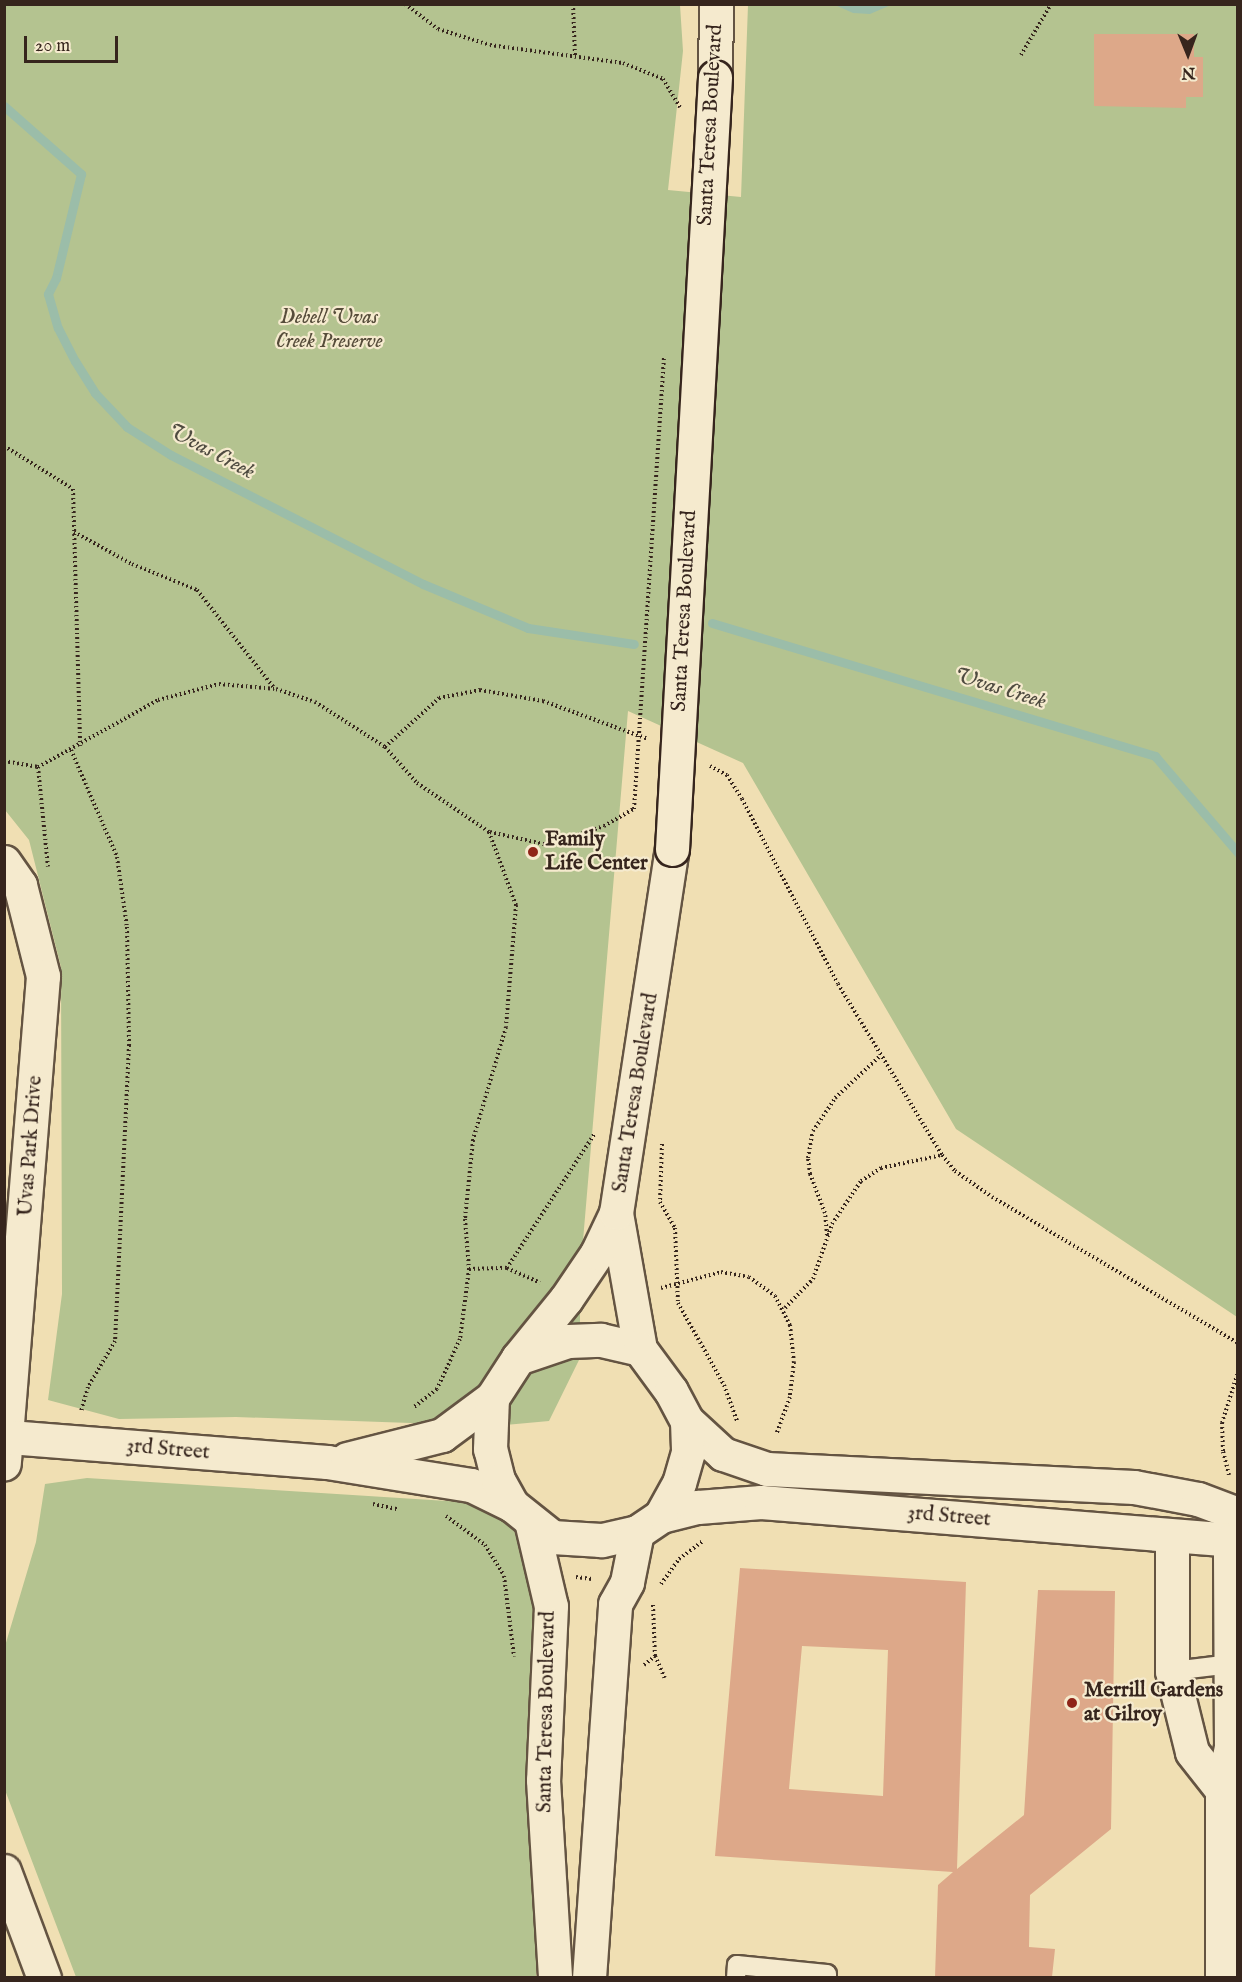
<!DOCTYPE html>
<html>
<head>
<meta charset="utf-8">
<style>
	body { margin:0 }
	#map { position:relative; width:1242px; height:1982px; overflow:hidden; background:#f0dfb3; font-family:"IM FELL English",serif }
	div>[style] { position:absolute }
	.green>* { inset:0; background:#b4c390 }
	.water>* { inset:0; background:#9bbda9 }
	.stream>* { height:9px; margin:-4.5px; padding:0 4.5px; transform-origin:4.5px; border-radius:4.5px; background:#9bbda9 }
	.building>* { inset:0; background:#dda889 }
	.path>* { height:4px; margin-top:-2px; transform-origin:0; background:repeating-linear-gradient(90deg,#36251d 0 1.5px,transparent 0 4.5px) }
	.roads { filter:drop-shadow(2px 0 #645442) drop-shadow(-2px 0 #645442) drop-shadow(0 2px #645442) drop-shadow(0 -2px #645442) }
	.service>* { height:18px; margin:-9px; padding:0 9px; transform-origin:9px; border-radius:9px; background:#f5eace }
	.minor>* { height:33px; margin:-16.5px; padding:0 16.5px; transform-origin:16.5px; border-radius:16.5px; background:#f5eace }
	.secondary>* { height:33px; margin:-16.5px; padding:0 16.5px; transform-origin:16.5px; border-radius:16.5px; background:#f5eace }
	.path-bridge>* { height:4px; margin-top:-2px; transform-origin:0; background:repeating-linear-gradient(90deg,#36251d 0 1.5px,transparent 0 4.5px) }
	.bridges { filter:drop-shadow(2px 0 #36251d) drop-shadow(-2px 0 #36251d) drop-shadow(0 2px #36251d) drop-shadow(0 -2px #36251d) }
	.secondary-bridge>* { height:33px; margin:-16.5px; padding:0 16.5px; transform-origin:16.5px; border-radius:16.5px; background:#f5eace }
	.dots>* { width:16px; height:16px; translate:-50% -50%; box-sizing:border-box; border:3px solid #f5eace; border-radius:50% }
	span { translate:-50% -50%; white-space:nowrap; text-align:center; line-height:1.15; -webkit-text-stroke:4.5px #f5eace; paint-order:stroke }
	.street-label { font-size:21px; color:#36251d }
	.park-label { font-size:21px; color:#564c3a; font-style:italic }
	.poi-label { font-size:21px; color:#36251d; font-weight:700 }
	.left { translate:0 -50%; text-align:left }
	.water-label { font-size:22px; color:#4f4b40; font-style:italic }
	.frame { position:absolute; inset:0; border:6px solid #36251d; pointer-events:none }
	.north { position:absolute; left:1158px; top:24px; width:60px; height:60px; -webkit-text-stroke:4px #f5eace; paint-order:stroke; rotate:179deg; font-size:16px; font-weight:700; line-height:24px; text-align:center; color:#36251d }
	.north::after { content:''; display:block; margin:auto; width:21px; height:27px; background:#36251d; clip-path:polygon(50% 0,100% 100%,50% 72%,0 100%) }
	.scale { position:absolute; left:24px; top:36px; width:94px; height:27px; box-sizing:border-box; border:3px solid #36251d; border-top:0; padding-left:8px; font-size:18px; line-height:21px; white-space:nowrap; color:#36251d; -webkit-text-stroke:4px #f5eace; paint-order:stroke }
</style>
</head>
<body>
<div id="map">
	<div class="green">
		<i style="clip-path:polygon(4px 5px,680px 5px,683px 51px,668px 190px,741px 197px,748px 5px,1237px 5px,1237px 1317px,956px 1129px,743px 763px,628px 711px,580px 1276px,580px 1358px,549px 1421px,496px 1426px,236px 1417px,119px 1419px,48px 1400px,62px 1294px,61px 967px,29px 840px,5px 810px)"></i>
		<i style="clip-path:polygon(87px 1478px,524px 1506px,552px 1537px,561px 1571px,536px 1977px,76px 1977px,5px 1790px,5px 1646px,36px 1542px,45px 1484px)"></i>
	</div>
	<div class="water">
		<i style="clip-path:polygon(835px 5px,891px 5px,870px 14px,853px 13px)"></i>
	</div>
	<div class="stream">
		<i style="left:4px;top:106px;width:103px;rotate:41.4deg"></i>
		<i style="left:81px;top:174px;width:107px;rotate:103.5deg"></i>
		<i style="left:56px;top:278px;width:18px;rotate:117deg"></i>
		<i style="left:48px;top:294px;width:35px;rotate:74deg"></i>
		<i style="left:58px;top:328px;width:37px;rotate:63deg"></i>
		<i style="left:75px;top:361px;width:38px;rotate:58deg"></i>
		<i style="left:95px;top:393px;width:47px;rotate:46.7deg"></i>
		<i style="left:127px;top:427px;width:52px;rotate:32.5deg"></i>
		<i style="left:171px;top:455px;width:283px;rotate:27.1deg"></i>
		<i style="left:423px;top:584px;width:114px;rotate:22.7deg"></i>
		<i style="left:528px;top:628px;width:107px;rotate:8.6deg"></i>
		<i style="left:712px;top:623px;width:463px;rotate:16.7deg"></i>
		<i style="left:1155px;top:756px;width:128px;rotate:49.4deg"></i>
	</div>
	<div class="building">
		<i style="clip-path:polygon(1094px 34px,1194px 34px,1194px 57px,1203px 57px,1203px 97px,1186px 97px,1186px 108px,1094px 106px)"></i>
		<i style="clip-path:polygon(evenodd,740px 1568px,966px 1582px,957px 1869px,1024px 1815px,1038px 1590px,1115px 1591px,1111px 1829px,1030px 1895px,1029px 1947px,1055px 1949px,1052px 1977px,935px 1977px,938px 1885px,953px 1872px,715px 1856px,740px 1568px,802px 1646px,888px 1650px,883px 1796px,789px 1789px,802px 1646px)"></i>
	</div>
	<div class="path">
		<i style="left:405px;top:4px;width:41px;rotate:37.1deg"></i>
		<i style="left:438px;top:29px;width:54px;rotate:17.1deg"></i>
		<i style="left:490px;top:45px;width:134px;rotate:7.7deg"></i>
		<i style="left:623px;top:63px;width:43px;rotate:21.8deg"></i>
		<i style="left:663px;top:79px;width:33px;rotate:59deg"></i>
		<i style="left:573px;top:4px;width:53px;rotate:87.8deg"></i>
		<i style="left:1021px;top:55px;width:59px;rotate:-59.5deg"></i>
		<i style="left:4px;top:446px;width:81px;rotate:31.9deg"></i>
		<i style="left:73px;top:489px;width:257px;rotate:88.4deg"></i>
		<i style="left:74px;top:532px;width:66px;rotate:28.9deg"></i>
		<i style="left:132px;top:564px;width:70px;rotate:21.8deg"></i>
		<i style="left:197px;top:590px;width:126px;rotate:51.8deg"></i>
		<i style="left:385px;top:747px;width:73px;rotate:-42.2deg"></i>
		<i style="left:439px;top:698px;width:42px;rotate:-11deg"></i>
		<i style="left:480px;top:690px;width:64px;rotate:9.9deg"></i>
		<i style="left:543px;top:701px;width:112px;rotate:19.9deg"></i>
		<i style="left:71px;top:750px;width:116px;rotate:66.7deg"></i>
		<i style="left:117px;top:857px;width:71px;rotate:81.9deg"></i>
		<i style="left:127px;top:927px;width:118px;rotate:89deg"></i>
		<i style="left:129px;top:1045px;width:296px;rotate:92.7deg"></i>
		<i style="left:115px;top:1341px;width:53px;rotate:120.4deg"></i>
		<i style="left:88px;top:1387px;width:26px;rotate:106deg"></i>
		<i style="left:4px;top:761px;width:35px;rotate:10deg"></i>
		<i style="left:38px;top:767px;width:137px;rotate:-29.2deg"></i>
		<i style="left:158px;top:700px;width:63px;rotate:-14.7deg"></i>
		<i style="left:219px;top:684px;width:57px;rotate:5deg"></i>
		<i style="left:276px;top:689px;width:41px;rotate:18.4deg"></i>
		<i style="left:315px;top:702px;width:83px;rotate:32.7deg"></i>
		<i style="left:385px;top:747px;width:48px;rotate:48.4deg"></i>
		<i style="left:417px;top:783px;width:87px;rotate:34.2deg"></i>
		<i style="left:489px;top:832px;width:78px;rotate:69.7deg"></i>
		<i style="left:516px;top:905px;width:122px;rotate:94.7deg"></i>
		<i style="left:506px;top:1027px;width:118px;rotate:106.3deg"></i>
		<i style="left:473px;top:1140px;width:79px;rotate:95.8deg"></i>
		<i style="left:465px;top:1219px;width:50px;rotate:85.4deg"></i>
		<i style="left:469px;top:1269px;width:71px;rotate:97.3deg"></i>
		<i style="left:460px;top:1339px;width:55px;rotate:114.7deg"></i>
		<i style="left:437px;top:1389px;width:31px;rotate:142deg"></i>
		<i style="left:710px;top:766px;width:19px;rotate:28deg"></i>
		<i style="left:727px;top:775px;width:28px;rotate:58deg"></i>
		<i style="left:742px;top:799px;width:208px;rotate:62.6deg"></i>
		<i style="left:838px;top:984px;width:200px;rotate:58.7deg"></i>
		<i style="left:38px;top:767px;width:100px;rotate:84.3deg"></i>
		<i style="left:490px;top:832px;width:59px;rotate:12.6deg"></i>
		<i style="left:548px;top:845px;width:59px;rotate:-18.7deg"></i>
		<i style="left:604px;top:826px;width:34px;rotate:-30deg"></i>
		<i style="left:662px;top:1144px;width:58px;rotate:92deg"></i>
		<i style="left:660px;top:1202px;width:30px;rotate:60deg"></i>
		<i style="left:675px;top:1228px;width:75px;rotate:87.7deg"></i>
		<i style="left:678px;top:1303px;width:94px;rotate:60.7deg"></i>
		<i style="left:724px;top:1385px;width:38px;rotate:70deg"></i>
		<i style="left:827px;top:1235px;width:22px;rotate:-95deg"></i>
		<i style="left:825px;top:1213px;width:42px;rotate:-111deg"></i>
		<i style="left:810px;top:1174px;width:16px;rotate:-97deg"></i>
		<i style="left:808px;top:1158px;width:27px;rotate:-80deg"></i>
		<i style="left:813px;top:1131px;width:40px;rotate:-56deg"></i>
		<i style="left:835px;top:1098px;width:62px;rotate:-43deg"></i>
		<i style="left:507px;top:1268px;width:161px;rotate:-56.9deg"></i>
		<i style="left:469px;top:1269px;width:38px;rotate:-2deg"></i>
		<i style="left:507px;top:1268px;width:36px;rotate:24deg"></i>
		<i style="left:661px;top:1288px;width:62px;rotate:-14.9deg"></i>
		<i style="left:721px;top:1272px;width:28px;rotate:10deg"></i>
		<i style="left:749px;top:1277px;width:32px;rotate:36deg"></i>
		<i style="left:775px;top:1296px;width:33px;rotate:63deg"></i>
		<i style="left:790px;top:1325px;width:37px;rotate:84deg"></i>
		<i style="left:794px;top:1362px;width:35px;rotate:97deg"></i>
		<i style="left:790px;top:1397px;width:40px;rotate:110.2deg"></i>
		<i style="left:785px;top:1308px;width:40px;rotate:-46deg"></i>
		<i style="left:813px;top:1279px;width:58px;rotate:-70.9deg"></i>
		<i style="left:832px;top:1224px;width:52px;rotate:-56deg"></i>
		<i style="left:861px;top:1181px;width:24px;rotate:-33deg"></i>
		<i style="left:881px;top:1168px;width:62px;rotate:-12deg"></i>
		<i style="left:942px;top:1155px;width:21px;rotate:51deg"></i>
		<i style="left:955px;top:1171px;width:45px;rotate:35.1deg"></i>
		<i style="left:992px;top:1197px;width:286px;rotate:30.7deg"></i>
		<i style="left:1229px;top:1475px;width:25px;rotate:-104deg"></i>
		<i style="left:1223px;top:1451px;width:28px;rotate:-92deg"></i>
		<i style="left:1222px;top:1423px;width:53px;rotate:-72.6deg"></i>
		<i style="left:373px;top:1504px;width:25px;rotate:12deg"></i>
		<i style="left:446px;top:1516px;width:49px;rotate:36.6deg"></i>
		<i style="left:485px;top:1545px;width:36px;rotate:58deg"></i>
		<i style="left:504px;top:1576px;width:81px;rotate:82.9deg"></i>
		<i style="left:576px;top:1577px;width:16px;rotate:7deg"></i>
		<i style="left:661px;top:1584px;width:31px;rotate:-54deg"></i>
		<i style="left:679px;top:1559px;width:31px;rotate:-37deg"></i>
		<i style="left:653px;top:1605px;width:51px;rotate:87.8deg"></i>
		<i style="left:655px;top:1656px;width:24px;rotate:66deg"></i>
		<i style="left:644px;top:1665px;width:14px;rotate:-39deg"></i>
	</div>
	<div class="roads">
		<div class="service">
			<i style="left:1172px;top:1671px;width:59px;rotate:-6.8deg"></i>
			<i style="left:736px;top:1978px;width:13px;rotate:-86deg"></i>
			<i style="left:737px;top:1965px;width:90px;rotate:5.7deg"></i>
			<i style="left:827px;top:1974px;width:4px;rotate:90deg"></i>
		</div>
		<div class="minor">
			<i style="left:4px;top:862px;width:28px;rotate:55deg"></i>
			<i style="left:20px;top:885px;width:94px;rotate:75.8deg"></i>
			<i style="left:43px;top:976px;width:489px;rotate:94.6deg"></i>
			<i style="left:687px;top:1421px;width:49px;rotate:42.5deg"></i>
			<i style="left:723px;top:1454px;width:46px;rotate:18.8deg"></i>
			<i style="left:767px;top:1469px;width:367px;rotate:2.8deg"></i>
			<i style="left:1134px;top:1487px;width:65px;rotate:10.6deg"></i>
			<i style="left:1198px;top:1499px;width:43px;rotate:20.6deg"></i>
			<i style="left:9px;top:1437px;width:319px;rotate:4.5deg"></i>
			<i style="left:327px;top:1462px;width:146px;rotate:9.1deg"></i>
			<i style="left:471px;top:1485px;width:46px;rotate:26deg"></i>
			<i style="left:347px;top:1459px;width:98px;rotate:-14.2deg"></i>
			<i style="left:442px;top:1435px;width:62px;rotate:-36.5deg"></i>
			<i style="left:661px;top:1516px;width:38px;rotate:-14deg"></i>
			<i style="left:698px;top:1507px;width:63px;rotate:-4.5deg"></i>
			<i style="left:761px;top:1502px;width:479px;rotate:4.6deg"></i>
			<i style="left:1172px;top:1536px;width:135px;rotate:90deg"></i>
			<i style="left:1172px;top:1671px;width:83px;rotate:76.1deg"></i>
			<i style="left:1192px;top:1752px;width:48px;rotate:51.7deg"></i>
			<i style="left:4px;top:1871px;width:114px;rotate:69.5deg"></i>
			<i style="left:1222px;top:1978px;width:188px;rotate:-90deg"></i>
			<i style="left:1222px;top:1790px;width:44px;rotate:-78.2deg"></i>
			<i style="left:1231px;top:1747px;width:206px;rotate:-90.3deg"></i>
		</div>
		<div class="secondary">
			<i style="left:715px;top:77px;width:73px;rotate:-89.2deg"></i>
			<i style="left:616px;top:1213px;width:138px;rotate:80deg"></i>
			<i style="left:518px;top:1358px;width:53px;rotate:-18.8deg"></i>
			<i style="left:568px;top:1341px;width:33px;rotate:-2deg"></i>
			<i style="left:601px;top:1340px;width:40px;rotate:13deg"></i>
			<i style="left:640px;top:1349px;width:52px;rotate:53.6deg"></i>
			<i style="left:671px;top:1391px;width:34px;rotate:62deg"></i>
			<i style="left:687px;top:1421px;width:31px;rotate:88deg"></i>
			<i style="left:688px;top:1452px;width:32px;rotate:106deg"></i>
			<i style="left:679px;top:1483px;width:38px;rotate:119deg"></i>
			<i style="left:661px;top:1516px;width:29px;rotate:146deg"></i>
			<i style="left:637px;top:1532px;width:37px;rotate:167deg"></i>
			<i style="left:601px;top:1540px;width:49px;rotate:-176.5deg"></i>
			<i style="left:552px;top:1537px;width:51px;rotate:-141.3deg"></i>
			<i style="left:512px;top:1505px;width:29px;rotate:-119deg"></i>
			<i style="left:498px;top:1480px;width:32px;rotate:-104deg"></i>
			<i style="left:490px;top:1449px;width:51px;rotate:-87.8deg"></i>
			<i style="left:492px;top:1398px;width:48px;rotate:-57deg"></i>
			<i style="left:518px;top:1358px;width:76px;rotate:-50.9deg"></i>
			<i style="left:566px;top:1299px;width:55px;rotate:-56deg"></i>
			<i style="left:597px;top:1253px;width:44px;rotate:-64.6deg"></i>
			<i style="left:616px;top:1213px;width:368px;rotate:-81.3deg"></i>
			<i style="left:531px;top:1521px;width:87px;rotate:76.8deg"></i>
			<i style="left:551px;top:1606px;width:174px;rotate:92.6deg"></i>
			<i style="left:543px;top:1780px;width:198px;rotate:86.5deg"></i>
			<i style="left:589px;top:1978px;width:375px;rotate:-86deg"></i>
			<i style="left:615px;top:1604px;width:25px;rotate:-61deg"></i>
			<i style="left:627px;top:1582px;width:51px;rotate:-78.7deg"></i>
		</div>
	</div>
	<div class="path-bridge">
		<i style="left:634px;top:809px;width:452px;rotate:-86.2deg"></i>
	</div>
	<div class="bridges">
		<div class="secondary-bridge">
			<i style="left:672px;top:849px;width:773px;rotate:-86.81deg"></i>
		</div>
	</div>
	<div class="dots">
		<i style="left:533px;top:852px;background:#8f2418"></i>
		<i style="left:1072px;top:1703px;background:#8f2418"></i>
	</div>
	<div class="street-label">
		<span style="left:711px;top:125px;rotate:-87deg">Santa Teresa Boulevard</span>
		<span style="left:685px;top:611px;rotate:-87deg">Santa Teresa Boulevard</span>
		<span style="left:636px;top:1093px;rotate:-81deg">Santa Teresa Boulevard</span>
		<span style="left:31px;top:1146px;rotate:-86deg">Uvas Park Drive</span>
		<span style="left:168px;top:1450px;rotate:5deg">3rd Street</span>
		<span style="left:949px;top:1517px;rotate:5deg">3rd Street</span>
		<span style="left:547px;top:1712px;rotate:-89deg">Santa Teresa Boulevard</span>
	</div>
	<div class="park-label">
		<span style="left:329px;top:330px">Debell Uvas<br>Creek Preserve</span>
	</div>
	<div class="poi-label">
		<span class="left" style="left:545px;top:852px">Family<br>Life Center</span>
		<span class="left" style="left:1084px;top:1703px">Merrill Gardens<br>at Gilroy</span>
	</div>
	<div class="water-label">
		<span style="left:211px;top:452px;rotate:28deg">Uvas Creek</span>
		<span style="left:1000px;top:689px;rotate:17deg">Uvas Creek</span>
	</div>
	<div class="frame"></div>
	<div class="north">N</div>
	<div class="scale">20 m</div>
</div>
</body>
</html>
